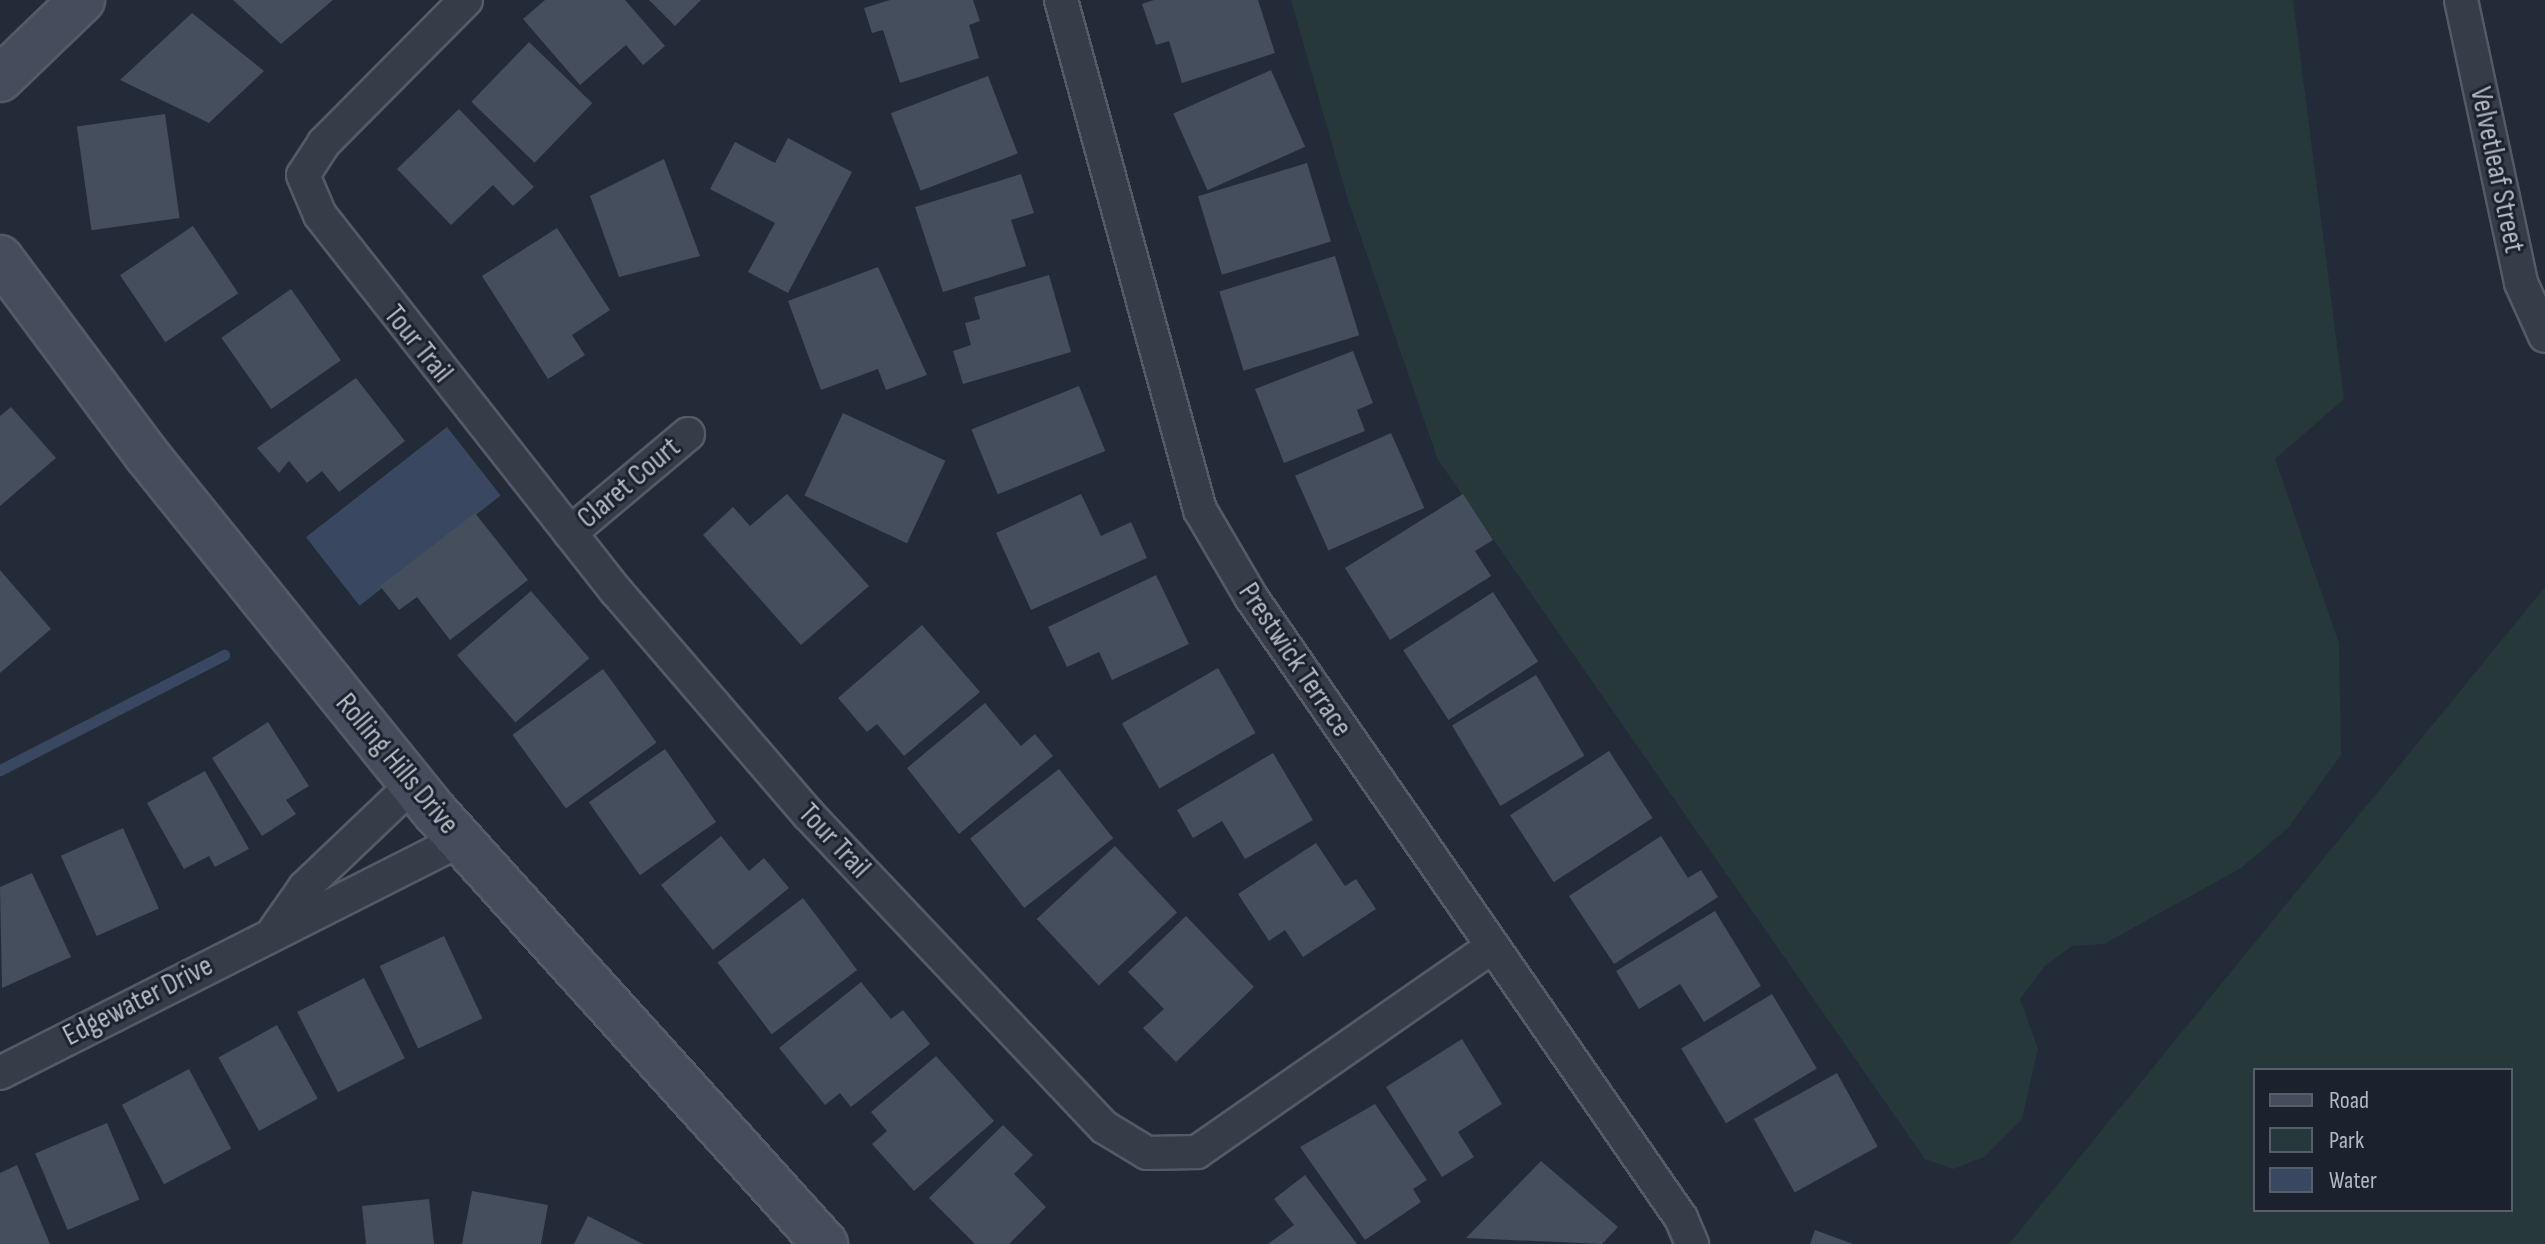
<!DOCTYPE html>
<html>
<head>
<meta charset="utf-8">
<style>
	body { margin:0 }
	#map { position:relative; width:2545px; height:1244px; overflow:hidden; background:#232b38; font-family:"Sofia Sans Condensed",sans-serif }
	div>[style] { position:absolute }
	.green>* { inset:0; background:#26383a }
	.water>* { inset:0; background:#394860; transform-origin:0 0 }
	.stream>* { height:11px; margin:-5.5px; padding:0 5.5px; transform-origin:5.5px; border-radius:5.5px; background:#394860 }
	.building>* { inset:0; background:#444e5c; transform-origin:0 0 }
	.roads { filter:drop-shadow(2px 0 #545b66) drop-shadow(-2px 0 #545b66) drop-shadow(0 2px #545b66) drop-shadow(0 -2px #545b66) }
	.street>* { height:32px; margin:-16px; padding:0 16px; transform-origin:16px; border-radius:16px; background:#363d48 }
	.secondary>* { height:44px; margin:-22px; padding:0 22px; transform-origin:22px; border-radius:22px; background:#454c5b }
	span { translate:-50% -50%; white-space:nowrap; text-align:center; line-height:1.15; -webkit-text-stroke:6px #1c222d; paint-order:stroke }
	.street-label { font-size:30px; color:#b1b8c4 }
	.legend { position:absolute; left:2253px; top:1068px; width:260px; height:144px; box-sizing:border-box; background:#1c222d; border:2px solid #585e69; margin:0; padding:10px 14px; list-style:none; font-size:24px; color:#b1b8c4 }
	.legend li { display:flex; align-items:center; gap:16px; height:40px }
	.legend b { width:40px; border:2px solid #585e69 }
</style>
</head>
<body>
<div id="map">
	<div class="green">
		<i style="clip-path:polygon(1291px 0,2293px 0,2344px 399px,2275px 459px,2339px 643px,2341px 755px,2288px 828px,2241px 868px,2104px 944px,2072px 946px,2045px 966px,2020px 999px,2038px 1049px,2022px 1119px,1984px 1157px,1953px 1169px,1925px 1159px,1438px 460px,1347px 197px)"></i>
		<i style="clip-path:polygon(evenodd,2545px 587px,2545px 1244px,2009px 1244px,2545px 587px,2511px 1070px,2511px 1210px,2255px 1210px,2255px 1070px,2511px 1070px)"></i>
	</div>
	<div class="water">
		<i style="left:447px;top:427px;width:87px;height:179px;rotate:52deg"></i>
	</div>
	<div class="stream">
		<i style="left:0;top:770px;width:252px;rotate:-27.2deg"></i>
	</div>
	<div class="building">
		<i style="clip-path:polygon(233px 0,333px 0,281px 44px)"></i>
		<i style="clip-path:polygon(545px 0,625px 0,665px 46px,643px 65px,626px 45px,580px 85px,523px 19px)"></i>
		<i style="clip-path:polygon(649px 0,701px 0,675px 26px)"></i>
		<i style="clip-path:polygon(890px 0,973px 0,980px 21px,969px 25px,979px 58px,900px 83px,883px 30px,872px 33px,864px 8px)"></i>
		<i style="clip-path:polygon(1154px 0,1258px 0,1275px 53px,1182px 83px,1169px 41px,1156px 45px,1142px 4px)"></i>
		<i style="clip-path:polygon(192px 13px,264px 71px,209px 123px,120px 80px)"></i>
		<i style="left:529px;top:42px;width:88px;height:83px;rotate:44deg"></i>
		<i style="left:1271px;top:70px;width:84px;height:107px;rotate:66deg"></i>
		<i style="left:988px;top:76px;width:83px;height:104px;rotate:69deg"></i>
		<i style="clip-path:polygon(459px 109px,534px 187px,513px 206px,493px 185px,451px 225px,397px 169px)"></i>
		<i style="left:165px;top:114px;width:105px;height:89px;rotate:82deg"></i>
		<i style="clip-path:polygon(788px 138px,852px 172px,788px 293px,748px 272px,775px 223px,710px 189px,735px 142px,775px 163px)"></i>
		<i style="clip-path:polygon(664px 159px,700px 256px,619px 277px,590px 196px)"></i>
		<i style="left:1307px;top:163px;width:82px;height:114px;rotate:73deg"></i>
		<i style="clip-path:polygon(1021px 174px,1034px 213px,1011px 220px,1026px 266px,943px 292px,915px 207px)"></i>
		<i style="left:193px;top:226px;width:81px;height:88px;rotate:56deg"></i>
		<i style="clip-path:polygon(557px 228px,610px 310px,572px 335px,585px 355px,548px 379px,482px 276px)"></i>
		<i style="left:1335px;top:256px;width:83px;height:121px;rotate:73deg"></i>
		<i style="clip-path:polygon(878px 267px,927px 375px,886px 390px,878px 369px,821px 390px,788px 301px)"></i>
		<i style="clip-path:polygon(1049px 275px,1071px 352px,963px 384px,953px 351px,971px 345px,965px 323px,980px 319px,974px 297px)"></i>
		<i style="left:291px;top:289px;width:87px;height:85px;rotate:55deg"></i>
		<i style="clip-path:polygon(1353px 351px,1373px 403px,1357px 410px,1365px 431px,1284px 463px,1255px 389px)"></i>
		<i style="clip-path:polygon(356px 378px,405px 441px,339px 492px,322px 471px,307px 483px,289px 461px,279px 473px,257px 448px)"></i>
		<i style="left:1079px;top:386px;width:70px;height:116px;rotate:68deg"></i>
		<i style="clip-path:polygon(11px 407px,56px 458px,0 506px,0 416px)"></i>
		<i style="left:843px;top:413px;width:113px;height:91px;rotate:25deg"></i>
		<i style="left:1391px;top:433px;width:82px;height:105px;rotate:66deg"></i>
		<i style="clip-path:polygon(787px 494px,869px 586px,801px 645px,703px 535px,733px 507px,750px 526px)"></i>
		<i style="clip-path:polygon(1081px 494px,1101px 536px,1131px 522px,1147px 558px,1031px 610px,996px 533px)"></i>
		<i style="clip-path:polygon(1463px 494px,1493px 540px,1475px 551px,1491px 576px,1390px 640px,1345px 568px)"></i>
		<i style="clip-path:polygon(475px 513px,528px 580px,450px 640px,417px 597px,399px 610px,380px 586px)"></i>
		<i style="clip-path:polygon(0 570px,51px 629px,0 673px)"></i>
		<i style="clip-path:polygon(1156px 575px,1189px 644px,1112px 680px,1099px 652px,1067px 667px,1048px 627px)"></i>
		<i style="left:531px;top:591px;width:89px;height:98px;rotate:49deg"></i>
		<i style="left:1493px;top:592px;width:83px;height:107px;rotate:57deg"></i>
		<i style="clip-path:polygon(922px 625px,980px 692px,904px 756px,877px 724px,867px 732px,838px 698px)"></i>
		<i style="left:1218px;top:668px;width:75px;height:111px;rotate:60deg"></i>
		<i style="left:603px;top:669px;width:91px;height:112px;rotate:54deg"></i>
		<i style="left:1536px;top:675px;width:94px;height:98px;rotate:59deg"></i>
		<i style="clip-path:polygon(985px 703px,1021px 746px,1035px 734px,1053px 756px,959px 834px,907px 768px)"></i>
		<i style="clip-path:polygon(268px 722px,309px 786px,286px 800px,296px 814px,262px 836px,212px 758px)"></i>
		<i style="left:665px;top:749px;width:89px;height:93px;rotate:55deg"></i>
		<i style="left:1609px;top:751px;width:80px;height:118px;rotate:57deg"></i>
		<i style="clip-path:polygon(1273px 753px,1313px 820px,1245px 859px,1222px 821px,1193px 838px,1177px 810px)"></i>
		<i style="left:1059px;top:769px;width:88px;height:113px;rotate:52deg"></i>
		<i style="clip-path:polygon(205px 771px,249px 849px,215px 867px,209px 856px,184px 869px,147px 803px)"></i>
		<i style="left:123px;top:828px;width:88px;height:68px;rotate:66deg"></i>
		<i style="clip-path:polygon(721px 836px,749px 871px,764px 858px,789px 888px,713px 950px,661px 885px)"></i>
		<i style="clip-path:polygon(1661px 836px,1688px 878px,1701px 870px,1718px 897px,1614px 964px,1569px 896px)"></i>
		<i style="clip-path:polygon(1316px 843px,1345px 886px,1356px 879px,1376px 909px,1303px 957px,1285px 930px,1269px 941px,1238px 894px)"></i>
		<i style="left:1115px;top:846px;width:91px;height:107px;rotate:47deg"></i>
		<i style="clip-path:polygon(32px 873px,71px 957px,2px 988px,0 887px)"></i>
		<i style="left:803px;top:898px;width:90px;height:107px;rotate:53deg"></i>
		<i style="clip-path:polygon(1715px 911px,1761px 986px,1704px 1022px,1680px 984px,1639px 1009px,1616px 971px)"></i>
		<i style="clip-path:polygon(1186px 916px,1254px 987px,1176px 1062px,1143px 1028px,1164px 1009px,1128px 972px)"></i>
		<i style="left:444px;top:936px;width:91px;height:71px;rotate:65deg"></i>
		<i style="left:364px;top:978px;width:90px;height:75px;rotate:63deg"></i>
		<i style="clip-path:polygon(861px 982px,891px 1019px,903px 1010px,930px 1044px,851px 1107px,840px 1093px,825px 1105px,779px 1048px)"></i>
		<i style="left:1772px;top:994px;width:87px;height:106px;rotate:59deg"></i>
		<i style="left:277px;top:1025px;width:84px;height:67px;rotate:61deg"></i>
		<i style="clip-path:polygon(1462px 1039px,1502px 1104px,1458px 1132px,1474px 1157px,1442px 1177px,1386px 1087px)"></i>
		<i style="clip-path:polygon(936px 1056px,994px 1121px,914px 1191px,872px 1144px,887px 1131px,871px 1112px)"></i>
		<i style="left:189px;top:1069px;width:90px;height:76px;rotate:62deg"></i>
		<i style="left:1837px;top:1073px;width:84px;height:95px;rotate:61deg"></i>
		<i style="clip-path:polygon(1375px 1104px,1427px 1180px,1413px 1189px,1421px 1202px,1365px 1240px,1300px 1147px)"></i>
		<i style="left:107px;top:1123px;width:83px;height:78px;rotate:67deg"></i>
		<i style="clip-path:polygon(1003px 1125px,1033px 1155px,1014px 1174px,1046px 1207px,1009px 1244px,975px 1244px,929px 1198px)"></i>
		<i style="clip-path:polygon(1541px 1161px,1618px 1227px,1602px 1244px,1466px 1238px)"></i>
		<i style="clip-path:polygon(17px 1165px,50px 1244px,0 1244px,0 1173px)"></i>
		<i style="clip-path:polygon(1305px 1175px,1357px 1244px,1268px 1244px,1294px 1225px,1274px 1199px)"></i>
		<i style="clip-path:polygon(472px 1191px,548px 1205px,541px 1244px,462px 1244px)"></i>
		<i style="clip-path:polygon(429px 1199px,434px 1244px,366px 1244px,362px 1206px)"></i>
		<i style="clip-path:polygon(588px 1216px,643px 1244px,574px 1244px)"></i>
		<i style="clip-path:polygon(1815px 1230px,1853px 1244px,1810px 1244px)"></i>
	</div>
	<div class="roads">
		<div class="street">
			<i style="left:466px;top:0;width:202px;rotate:134.8deg"></i>
			<i style="left:324px;top:143px;width:38px;rotate:123deg"></i>
			<i style="left:303px;top:175px;width:43px;rotate:67deg"></i>
			<i style="left:320px;top:215px;width:480px;rotate:51.8deg"></i>
			<i style="left:617px;top:592px;width:293px;rotate:49.3deg"></i>
			<i style="left:808px;top:814px;width:431px;rotate:46.6deg"></i>
			<i style="left:1104px;top:1127px;width:50px;rotate:31.2deg"></i>
			<i style="left:1147px;top:1153px;width:50px;rotate:-1.1deg"></i>
			<i style="left:1197px;top:1152px;width:359px;rotate:-34.8deg"></i>
			<i style="left:1061px;top:0;width:529px;rotate:74.75deg"></i>
			<i style="left:1200px;top:510px;width:101px;rotate:59.6deg"></i>
			<i style="left:1251px;top:597px;width:755px;rotate:55.3deg"></i>
			<i style="left:1681px;top:1218px;width:28px;rotate:67deg"></i>
			<i style="left:2461px;top:0;width:289px;rotate:78deg"></i>
			<i style="left:2521px;top:283px;width:58px;rotate:65.6deg"></i>
			<i style="left:570px;top:533px;width:154px;rotate:-40deg"></i>
			<i style="left:275px;top:930px;width:52px;rotate:-55.1deg"></i>
			<i style="left:305px;top:887px;width:149px;rotate:-43.6deg"></i>
			<i style="left:0;top:1073px;width:516px;rotate:-26.86deg"></i>
		</div>
		<div class="secondary">
			<i style="left:0;top:79px;width:114px;rotate:-43.9deg"></i>
			<i style="left:0;top:258px;width:244px;rotate:53.3deg"></i>
			<i style="left:146px;top:454px;width:460px;rotate:51.1deg"></i>
			<i style="left:435px;top:812px;width:582px;rotate:47.92deg"></i>
		</div>
	</div>
	<div class="street-label">
		<span style="left:2497px;top:170px;rotate:78deg">Velvetleaf Street</span>
		<span style="left:418px;top:344px;rotate:51deg">Tour Trail</span>
		<span style="left:629px;top:483px;rotate:-40deg">Claret Court</span>
		<span style="left:1295px;top:660px;rotate:56deg">Prestwick Terrace</span>
		<span style="left:397px;top:764px;rotate:50deg">Rolling Hills Drive</span>
		<span style="left:834px;top:841px;rotate:47deg">Tour Trail</span>
		<span style="left:138px;top:1001px;rotate:-27deg">Edgewater Drive</span>
	</div>
	<ul class="legend">
	<li><b style="height:10px;background:#454c5b"></b>Road</li>
	<li><b style="height:22px;background:#26383a"></b>Park</li>
	<li><b style="height:22px;background:#394860"></b>Water</li>
	</ul>
</div>
</body>
</html>
